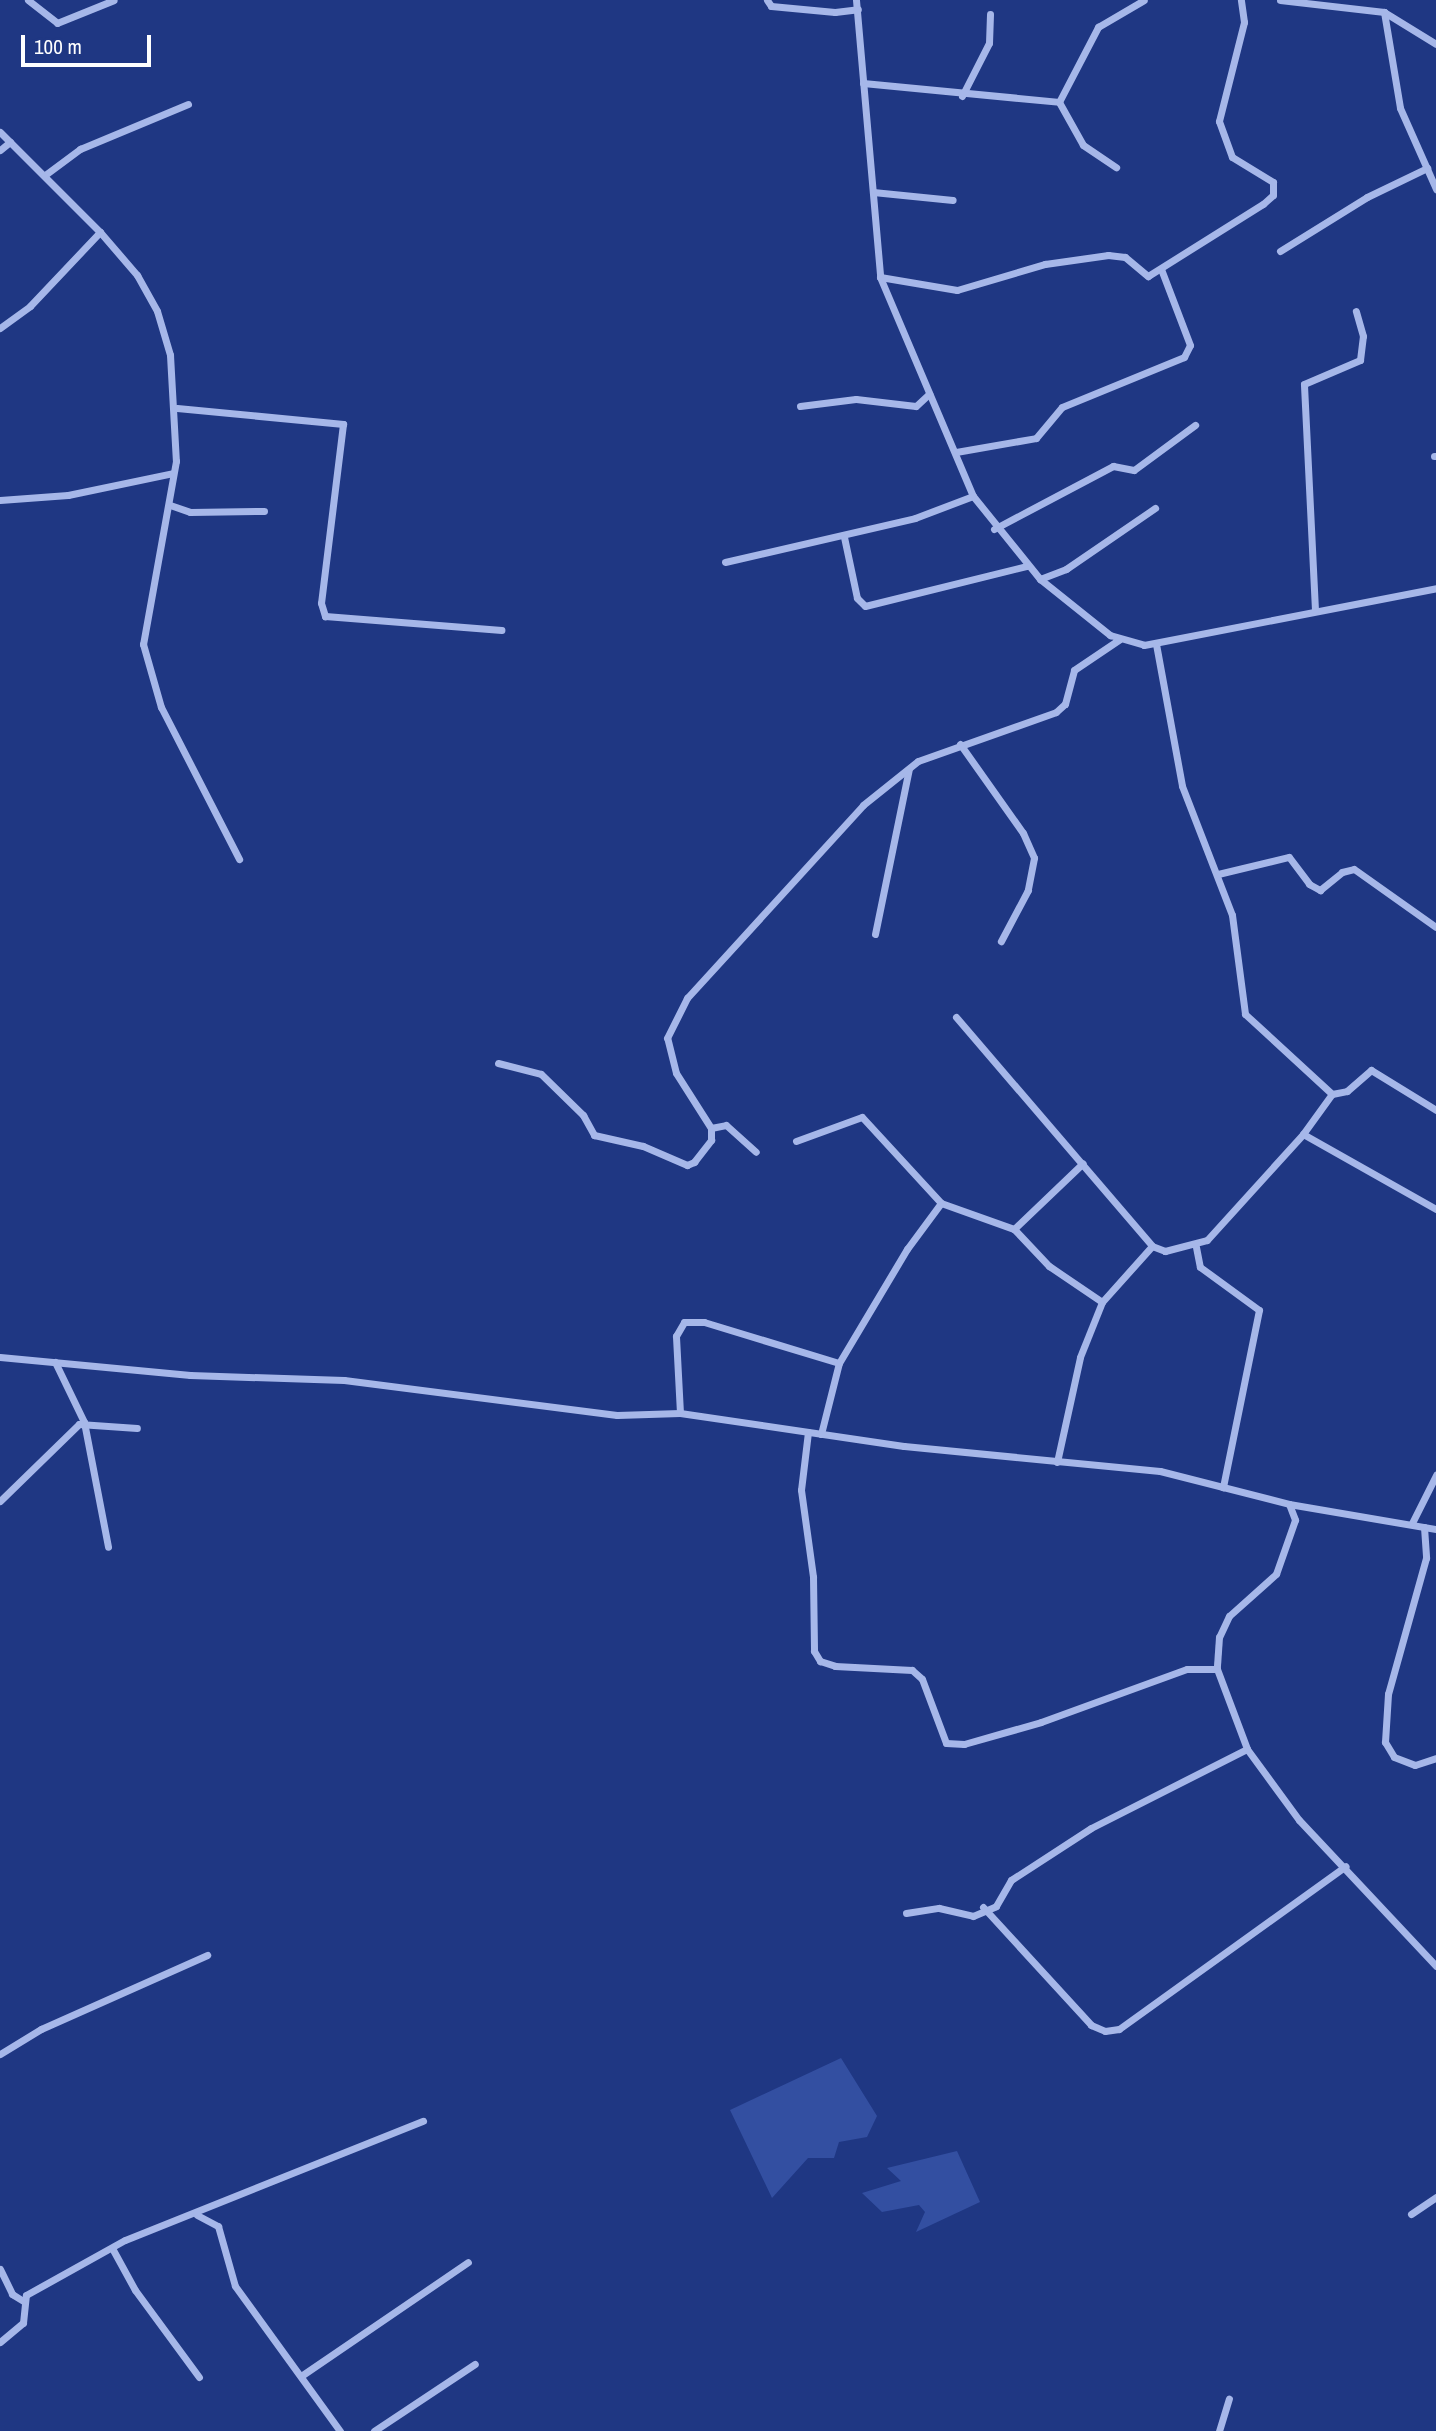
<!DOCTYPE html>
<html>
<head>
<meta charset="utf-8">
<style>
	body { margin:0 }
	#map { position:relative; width:1436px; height:2431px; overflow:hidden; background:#1f3783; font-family:"Archivo Narrow",sans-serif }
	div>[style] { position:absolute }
	.green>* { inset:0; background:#334fa1 }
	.minor>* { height:7px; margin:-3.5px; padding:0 3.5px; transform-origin:3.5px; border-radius:3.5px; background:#a6b7e9 }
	span { translate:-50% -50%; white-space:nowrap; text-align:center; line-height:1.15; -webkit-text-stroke:5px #1f3783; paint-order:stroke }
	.scale { position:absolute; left:21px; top:35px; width:130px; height:32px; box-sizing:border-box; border:4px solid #fff; border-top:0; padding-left:9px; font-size:21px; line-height:24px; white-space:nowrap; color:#fff; -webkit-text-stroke:5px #1f3783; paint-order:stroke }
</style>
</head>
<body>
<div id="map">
	<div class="green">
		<i style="clip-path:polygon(841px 2058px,877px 2116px,867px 2137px,839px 2142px,834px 2158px,808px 2158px,772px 2198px,730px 2110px)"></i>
		<i style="clip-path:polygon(957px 2151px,980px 2202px,916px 2232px,925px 2212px,919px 2205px,882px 2212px,862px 2193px,901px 2181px,887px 2168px)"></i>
	</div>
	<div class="minor">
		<i style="left:28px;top:0;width:37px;rotate:38deg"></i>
		<i style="left:57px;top:23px;width:61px;rotate:-22deg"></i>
		<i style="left:767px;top:0;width:7px;rotate:56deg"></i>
		<i style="left:771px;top:6px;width:64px;rotate:5.4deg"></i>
		<i style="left:835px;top:12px;width:23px;rotate:-7deg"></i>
		<i style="left:856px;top:0;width:278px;rotate:85deg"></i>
		<i style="left:880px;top:277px;width:238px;rotate:67deg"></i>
		<i style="left:973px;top:496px;width:107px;rotate:51.1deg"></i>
		<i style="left:1040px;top:579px;width:90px;rotate:38.7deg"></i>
		<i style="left:1110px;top:635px;width:35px;rotate:16deg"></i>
		<i style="left:1144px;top:645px;width:298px;rotate:-11deg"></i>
		<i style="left:1280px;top:0;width:105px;rotate:6.6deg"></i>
		<i style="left:1384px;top:12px;width:61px;rotate:31.6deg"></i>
		<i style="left:1384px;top:12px;width:97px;rotate:80.5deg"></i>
		<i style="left:1400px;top:108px;width:89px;rotate:66deg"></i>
		<i style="left:863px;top:83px;width:197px;rotate:5.5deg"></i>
		<i style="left:1059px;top:102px;width:85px;rotate:-62.5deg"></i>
		<i style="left:1098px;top:27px;width:53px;rotate:-30.4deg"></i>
		<i style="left:962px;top:96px;width:59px;rotate:-63deg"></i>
		<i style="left:989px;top:43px;width:29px;rotate:-88deg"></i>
		<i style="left:1059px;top:102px;width:49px;rotate:60.8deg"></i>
		<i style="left:1083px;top:145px;width:40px;rotate:34deg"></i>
		<i style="left:0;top:132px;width:141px;rotate:45deg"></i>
		<i style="left:100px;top:232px;width:57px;rotate:49.3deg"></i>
		<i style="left:137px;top:275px;width:41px;rotate:60.9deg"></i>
		<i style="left:157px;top:311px;width:46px;rotate:73.5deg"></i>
		<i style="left:170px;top:355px;width:106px;rotate:86.8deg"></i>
		<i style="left:176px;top:461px;width:186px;rotate:100.2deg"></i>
		<i style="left:143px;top:644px;width:66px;rotate:74.1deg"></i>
		<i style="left:161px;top:707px;width:171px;rotate:62.8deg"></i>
		<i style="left:0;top:150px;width:13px;rotate:-39deg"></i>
		<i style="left:45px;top:175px;width:44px;rotate:-36.6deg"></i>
		<i style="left:80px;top:149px;width:117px;rotate:-22.6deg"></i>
		<i style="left:873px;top:192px;width:80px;rotate:5.7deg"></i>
		<i style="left:1280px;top:251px;width:102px;rotate:-31.8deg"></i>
		<i style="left:1367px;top:197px;width:67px;rotate:-25.8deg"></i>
		<i style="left:880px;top:277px;width:78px;rotate:9.6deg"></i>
		<i style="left:957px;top:290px;width:92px;rotate:-16.5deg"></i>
		<i style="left:1045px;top:264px;width:64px;rotate:-8.1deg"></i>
		<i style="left:1108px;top:255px;width:17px;rotate:7deg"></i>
		<i style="left:1125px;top:257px;width:30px;rotate:40deg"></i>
		<i style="left:1148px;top:276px;width:136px;rotate:-32.1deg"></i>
		<i style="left:1263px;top:204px;width:13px;rotate:-42deg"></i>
		<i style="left:1273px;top:195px;width:13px;rotate:-90deg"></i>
		<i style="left:1273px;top:182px;width:48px;rotate:-148.6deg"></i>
		<i style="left:1232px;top:157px;width:38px;rotate:-110deg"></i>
		<i style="left:1219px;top:121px;width:102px;rotate:-75.8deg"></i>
		<i style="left:1244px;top:22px;width:22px;rotate:-98deg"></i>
		<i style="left:0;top:328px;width:37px;rotate:-36deg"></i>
		<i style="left:30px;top:306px;width:102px;rotate:-46.6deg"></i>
		<i style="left:800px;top:406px;width:56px;rotate:-7.1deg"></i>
		<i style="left:856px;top:399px;width:60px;rotate:6.7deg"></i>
		<i style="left:916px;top:406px;width:18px;rotate:-43deg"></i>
		<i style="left:177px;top:408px;width:167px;rotate:5.5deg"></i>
		<i style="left:343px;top:424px;width:180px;rotate:97deg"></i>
		<i style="left:321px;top:603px;width:14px;rotate:73deg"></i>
		<i style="left:325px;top:616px;width:177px;rotate:4.5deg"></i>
		<i style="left:956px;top:452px;width:81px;rotate:-9.9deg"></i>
		<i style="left:1036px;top:438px;width:40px;rotate:-50deg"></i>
		<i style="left:1062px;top:407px;width:132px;rotate:-22.3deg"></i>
		<i style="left:1184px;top:357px;width:13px;rotate:-63deg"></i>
		<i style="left:1190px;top:345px;width:81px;rotate:-110.9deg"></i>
		<i style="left:1434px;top:456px;width:2px"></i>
		<i style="left:0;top:500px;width:68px;rotate:-4.2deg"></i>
		<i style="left:68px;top:495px;width:107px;rotate:-11.8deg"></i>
		<i style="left:170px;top:505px;width:21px;rotate:19deg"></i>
		<i style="left:190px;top:512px;width:74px;rotate:-0.8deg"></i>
		<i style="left:994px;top:529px;width:135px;rotate:-27.9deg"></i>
		<i style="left:1113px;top:466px;width:21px;rotate:11deg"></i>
		<i style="left:1134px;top:470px;width:76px;rotate:-36.4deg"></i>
		<i style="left:844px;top:537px;width:62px;rotate:78deg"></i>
		<i style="left:857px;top:598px;width:11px;rotate:45deg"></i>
		<i style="left:865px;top:606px;width:167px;rotate:-13.9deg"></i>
		<i style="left:725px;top:562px;width:195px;rotate:-13deg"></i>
		<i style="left:915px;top:518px;width:62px;rotate:-20.8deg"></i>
		<i style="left:1040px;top:579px;width:28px;rotate:-21deg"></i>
		<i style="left:1066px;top:569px;width:108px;rotate:-34.4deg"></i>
		<i style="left:1315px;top:610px;width:226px;rotate:-92.8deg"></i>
		<i style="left:1304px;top:384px;width:61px;rotate:-23.2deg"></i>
		<i style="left:1360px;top:360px;width:24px;rotate:-83deg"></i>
		<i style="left:1363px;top:336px;width:26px;rotate:-106deg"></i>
		<i style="left:1156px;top:644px;width:144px;rotate:79.6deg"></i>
		<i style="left:1182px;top:786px;width:138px;rotate:68.8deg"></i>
		<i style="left:1232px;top:915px;width:100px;rotate:82.5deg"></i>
		<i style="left:1245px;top:1014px;width:118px;rotate:42.6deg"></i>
		<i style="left:1332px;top:1094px;width:15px;rotate:-11deg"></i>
		<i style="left:1347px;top:1091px;width:32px;rotate:-41deg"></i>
		<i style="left:1371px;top:1070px;width:76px;rotate:31.6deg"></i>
		<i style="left:960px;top:744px;width:109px;rotate:54.7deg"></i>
		<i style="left:1023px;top:833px;width:27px;rotate:66deg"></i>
		<i style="left:1034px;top:858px;width:33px;rotate:101deg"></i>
		<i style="left:1028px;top:890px;width:58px;rotate:117.9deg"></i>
		<i style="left:1218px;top:874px;width:73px;rotate:-13.5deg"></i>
		<i style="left:1289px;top:857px;width:34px;rotate:53deg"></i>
		<i style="left:1309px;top:884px;width:13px;rotate:29deg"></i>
		<i style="left:1320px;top:890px;width:28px;rotate:-39deg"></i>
		<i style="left:1342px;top:872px;width:12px;rotate:-14deg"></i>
		<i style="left:1354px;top:869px;width:100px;rotate:35.3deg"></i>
		<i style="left:875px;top:934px;width:168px;rotate:-78.4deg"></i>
		<i style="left:956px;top:1017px;width:301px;rotate:49.4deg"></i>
		<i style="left:1152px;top:1246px;width:14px;rotate:21deg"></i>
		<i style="left:1165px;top:1251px;width:43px;rotate:-14.7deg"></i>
		<i style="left:1207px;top:1240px;width:143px;rotate:-47.8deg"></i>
		<i style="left:1303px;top:1134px;width:49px;rotate:-54.1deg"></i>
		<i style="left:498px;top:1063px;width:44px;rotate:14.3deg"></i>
		<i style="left:541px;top:1074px;width:59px;rotate:44.3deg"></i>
		<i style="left:583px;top:1115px;width:23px;rotate:61deg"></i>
		<i style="left:594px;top:1135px;width:50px;rotate:12.7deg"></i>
		<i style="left:643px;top:1146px;width:48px;rotate:23.4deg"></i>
		<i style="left:687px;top:1165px;width:8px;rotate:-23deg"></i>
		<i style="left:694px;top:1162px;width:28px;rotate:-52deg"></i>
		<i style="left:711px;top:1140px;width:12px;rotate:-90deg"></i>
		<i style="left:711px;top:1128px;width:65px;rotate:-122.5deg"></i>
		<i style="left:676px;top:1073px;width:36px;rotate:-104deg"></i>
		<i style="left:667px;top:1038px;width:45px;rotate:-63.4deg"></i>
		<i style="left:687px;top:998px;width:261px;rotate:-47.6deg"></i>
		<i style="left:863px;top:805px;width:70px;rotate:-38.7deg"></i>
		<i style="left:918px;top:761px;width:146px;rotate:-19.5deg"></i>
		<i style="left:1056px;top:712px;width:12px;rotate:-42deg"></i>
		<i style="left:1065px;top:704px;width:35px;rotate:-75deg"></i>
		<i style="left:1074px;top:670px;width:55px;rotate:-34deg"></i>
		<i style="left:711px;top:1128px;width:15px;rotate:-11deg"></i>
		<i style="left:726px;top:1125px;width:40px;rotate:42deg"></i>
		<i style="left:1303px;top:1134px;width:153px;rotate:29.4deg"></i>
		<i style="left:796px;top:1141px;width:70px;rotate:-20deg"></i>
		<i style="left:862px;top:1117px;width:117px;rotate:47.4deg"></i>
		<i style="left:941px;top:1203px;width:77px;rotate:19.6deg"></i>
		<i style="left:1014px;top:1229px;width:51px;rotate:46.6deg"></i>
		<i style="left:1049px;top:1266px;width:64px;rotate:34.2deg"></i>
		<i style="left:1014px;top:1229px;width:95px;rotate:-43.7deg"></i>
		<i style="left:1196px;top:1247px;width:20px;rotate:79deg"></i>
		<i style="left:1200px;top:1267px;width:73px;rotate:36.1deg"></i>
		<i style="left:1259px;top:1310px;width:181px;rotate:101.5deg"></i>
		<i style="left:0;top:1357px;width:191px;rotate:5.4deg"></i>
		<i style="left:190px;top:1375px;width:154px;rotate:1.9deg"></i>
		<i style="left:344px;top:1380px;width:275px;rotate:7.3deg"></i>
		<i style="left:617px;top:1415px;width:63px;rotate:-1.8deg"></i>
		<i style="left:680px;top:1413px;width:226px;rotate:8.4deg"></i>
		<i style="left:904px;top:1446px;width:257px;rotate:5.6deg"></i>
		<i style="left:1160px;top:1471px;width:133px;rotate:14.3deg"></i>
		<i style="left:1289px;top:1504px;width:149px;rotate:9.7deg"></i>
		<i style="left:55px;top:1362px;width:67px;rotate:64.2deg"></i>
		<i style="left:84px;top:1422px;width:127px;rotate:79.1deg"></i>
		<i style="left:680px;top:1413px;width:77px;rotate:-93deg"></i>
		<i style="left:676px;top:1336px;width:16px;rotate:-60deg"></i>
		<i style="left:684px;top:1322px;width:20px"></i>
		<i style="left:704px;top:1322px;width:141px;rotate:16.9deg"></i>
		<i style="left:808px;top:1432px;width:58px;rotate:96.9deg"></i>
		<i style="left:801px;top:1490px;width:88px;rotate:82.1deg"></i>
		<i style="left:813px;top:1577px;width:74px;rotate:89.2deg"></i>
		<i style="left:814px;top:1651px;width:12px;rotate:59deg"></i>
		<i style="left:820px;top:1661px;width:16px;rotate:18deg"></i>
		<i style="left:835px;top:1666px;width:77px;rotate:3deg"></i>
		<i style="left:912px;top:1670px;width:13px;rotate:42deg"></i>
		<i style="left:922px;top:1679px;width:68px;rotate:69.4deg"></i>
		<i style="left:946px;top:1743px;width:18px;rotate:3deg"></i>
		<i style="left:964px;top:1744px;width:80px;rotate:-15.9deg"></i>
		<i style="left:1041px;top:1722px;width:155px;rotate:-20deg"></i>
		<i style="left:1187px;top:1669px;width:30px"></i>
		<i style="left:821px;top:1434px;width:73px;rotate:-75.8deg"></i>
		<i style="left:839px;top:1363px;width:133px;rotate:-59.2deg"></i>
		<i style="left:907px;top:1249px;width:57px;rotate:-53.5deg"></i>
		<i style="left:1057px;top:1462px;width:107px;rotate:-77.6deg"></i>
		<i style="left:1080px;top:1357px;width:59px;rotate:-68.2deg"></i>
		<i style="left:1102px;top:1302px;width:75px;rotate:-48.2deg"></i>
		<i style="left:0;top:1501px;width:110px;rotate:-44.3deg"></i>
		<i style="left:79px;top:1424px;width:58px;rotate:3.9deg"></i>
		<i style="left:1289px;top:1504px;width:17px;rotate:69deg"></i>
		<i style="left:1295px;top:1520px;width:57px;rotate:109.4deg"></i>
		<i style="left:1276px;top:1574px;width:63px;rotate:138.2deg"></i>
		<i style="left:1229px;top:1616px;width:23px;rotate:115deg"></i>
		<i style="left:1219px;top:1637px;width:32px;rotate:94deg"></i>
		<i style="left:1217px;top:1669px;width:85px;rotate:69.4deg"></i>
		<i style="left:1247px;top:1749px;width:88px;rotate:53.8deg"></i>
		<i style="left:1299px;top:1820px;width:200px;rotate:46.8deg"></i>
		<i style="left:1412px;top:1523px;width:54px;rotate:-63.4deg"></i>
		<i style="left:1424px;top:1527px;width:31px;rotate:86deg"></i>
		<i style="left:1426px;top:1558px;width:141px;rotate:105.6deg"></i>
		<i style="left:1388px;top:1694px;width:48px;rotate:93.6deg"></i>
		<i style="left:1385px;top:1742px;width:17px;rotate:59deg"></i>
		<i style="left:1394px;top:1757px;width:22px;rotate:21deg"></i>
		<i style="left:1415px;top:1765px;width:22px;rotate:-18deg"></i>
		<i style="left:983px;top:1907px;width:160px;rotate:47.5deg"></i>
		<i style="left:1091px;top:2025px;width:15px;rotate:23deg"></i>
		<i style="left:1105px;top:2031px;width:14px;rotate:-8deg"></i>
		<i style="left:1119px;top:2029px;width:279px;rotate:-35.7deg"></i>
		<i style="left:906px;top:1913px;width:33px;rotate:-9deg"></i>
		<i style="left:939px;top:1908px;width:35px;rotate:13deg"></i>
		<i style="left:973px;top:1916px;width:25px;rotate:-23deg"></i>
		<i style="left:996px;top:1906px;width:30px;rotate:-60deg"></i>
		<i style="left:1011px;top:1880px;width:95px;rotate:-33deg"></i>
		<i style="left:1091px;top:1828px;width:175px;rotate:-26.9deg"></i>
		<i style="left:0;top:2054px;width:48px;rotate:-31.4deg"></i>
		<i style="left:41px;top:2029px;width:182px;rotate:-24deg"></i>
		<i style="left:1411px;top:2214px;width:30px;rotate:-34deg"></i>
		<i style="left:197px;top:2215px;width:24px;rotate:28deg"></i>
		<i style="left:218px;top:2226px;width:62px;rotate:74.2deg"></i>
		<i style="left:235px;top:2286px;width:179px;rotate:54.1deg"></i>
		<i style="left:112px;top:2248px;width:48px;rotate:61.3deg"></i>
		<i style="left:135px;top:2290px;width:108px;rotate:53.7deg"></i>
		<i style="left:0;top:2269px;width:28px;rotate:64deg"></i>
		<i style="left:12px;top:2294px;width:13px;rotate:32deg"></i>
		<i style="left:0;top:2342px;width:30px;rotate:-40deg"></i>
		<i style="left:23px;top:2323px;width:28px;rotate:-84deg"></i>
		<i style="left:26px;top:2295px;width:113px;rotate:-29.1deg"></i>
		<i style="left:125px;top:2240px;width:321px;rotate:-21.8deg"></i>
		<i style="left:301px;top:2376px;width:202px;rotate:-34.3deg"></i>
		<i style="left:374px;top:2431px;width:121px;rotate:-33.6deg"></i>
		<i style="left:1219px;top:2431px;width:34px;rotate:-73deg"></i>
	</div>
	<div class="scale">100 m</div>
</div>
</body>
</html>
